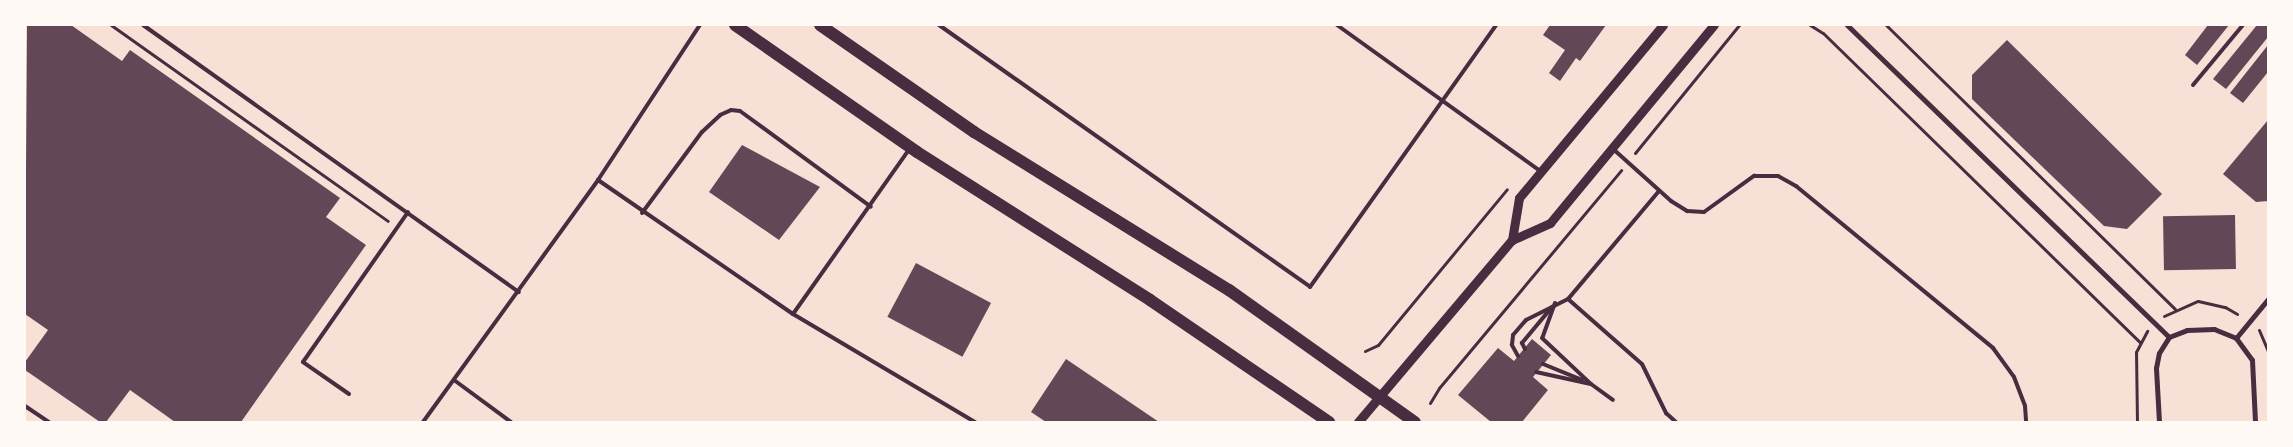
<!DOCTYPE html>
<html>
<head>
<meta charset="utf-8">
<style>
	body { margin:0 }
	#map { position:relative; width:2293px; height:447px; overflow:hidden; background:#f7e1d7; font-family:"Asap Condensed",sans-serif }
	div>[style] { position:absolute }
	.building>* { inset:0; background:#644757; transform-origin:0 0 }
	.path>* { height:3px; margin:-1.5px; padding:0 1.5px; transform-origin:1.5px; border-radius:1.5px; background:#4a2c40 }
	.service>* { height:4px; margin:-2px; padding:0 2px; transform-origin:2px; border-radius:2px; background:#4a2c40 }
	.minor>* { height:5px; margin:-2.5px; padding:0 2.5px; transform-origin:2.5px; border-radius:2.5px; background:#4a2c40 }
	.tertiary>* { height:9px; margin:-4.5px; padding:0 4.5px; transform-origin:4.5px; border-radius:4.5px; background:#4a2c40 }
	.primary>* { height:12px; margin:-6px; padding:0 6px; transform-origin:6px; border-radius:6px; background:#4a2c40 }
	span { translate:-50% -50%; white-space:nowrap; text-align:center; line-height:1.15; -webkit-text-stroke:4px #fffaf5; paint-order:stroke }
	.frame { position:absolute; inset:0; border:26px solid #fffaf5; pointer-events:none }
</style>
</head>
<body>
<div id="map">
	<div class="building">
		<i style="clip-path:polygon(27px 25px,71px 25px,122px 61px,130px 50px,340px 198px,326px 217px,366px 245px,241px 422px,175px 422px,130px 390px,106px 422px,100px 422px,25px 370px,25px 362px,48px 330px,25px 314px)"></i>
		<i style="clip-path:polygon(1550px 25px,1606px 25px,1580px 61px,1576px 58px,1560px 81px,1549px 73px,1565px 50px,1543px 35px)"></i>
		<i style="clip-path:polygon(2208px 25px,2229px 25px,2197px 65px,2185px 55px)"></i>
		<i style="clip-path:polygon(2257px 25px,2268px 25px,2268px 37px,2226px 89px,2213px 79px)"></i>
		<i style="clip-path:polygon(2007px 40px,2162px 194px,2127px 229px,2104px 226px,1972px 99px,1972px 75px)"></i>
		<i style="clip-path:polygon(2268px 45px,2268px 72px,2243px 103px,2230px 93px)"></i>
		<i style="clip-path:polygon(2268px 120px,2268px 201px,2256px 202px,2223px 174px)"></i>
		<i style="clip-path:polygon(742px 145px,820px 187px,779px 240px,709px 192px)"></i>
		<i style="left:2235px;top:215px;width:54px;height:72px;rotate:89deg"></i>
		<i style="left:916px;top:263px;width:85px;height:61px;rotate:28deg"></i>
		<i style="clip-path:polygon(1532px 339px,1551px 355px,1533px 377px,1548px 390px,1522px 422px,1491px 422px,1458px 395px,1498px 348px,1514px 361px)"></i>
		<i style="clip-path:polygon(1066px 359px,1159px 422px,1046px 422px,1031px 412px)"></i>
	</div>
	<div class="path">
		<i style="left:111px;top:25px;width:339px;rotate:35.3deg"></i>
		<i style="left:1810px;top:25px;width:15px;rotate:32deg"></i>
		<i style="left:1823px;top:33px;width:443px;rotate:44.3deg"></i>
		<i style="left:1886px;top:25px;width:405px;rotate:44.5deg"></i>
		<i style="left:1635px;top:153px;width:165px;rotate:-50.9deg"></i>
		<i style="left:2164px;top:316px;width:37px;rotate:-24deg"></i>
		<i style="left:2198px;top:301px;width:28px;rotate:13deg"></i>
		<i style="left:2225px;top:307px;width:14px;rotate:30deg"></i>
		<i style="left:2259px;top:330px;width:23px;rotate:67deg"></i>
		<i style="left:1365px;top:351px;width:14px;rotate:-25deg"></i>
		<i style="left:1378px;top:345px;width:202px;rotate:-50.4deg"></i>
		<i style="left:1430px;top:403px;width:17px;rotate:-59deg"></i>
		<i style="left:1439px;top:388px;width:284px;rotate:-50.1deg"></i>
		<i style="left:2137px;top:422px;width:70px;rotate:-90.8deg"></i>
		<i style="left:2136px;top:352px;width:24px;rotate:-62deg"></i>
	</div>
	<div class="service">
		<i style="left:143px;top:25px;width:461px;rotate:35.4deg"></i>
		<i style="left:939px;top:25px;width:454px;rotate:35.2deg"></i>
		<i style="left:1310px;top:287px;width:321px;rotate:-54.6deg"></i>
		<i style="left:1337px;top:25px;width:250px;rotate:35.7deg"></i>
		<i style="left:2193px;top:85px;width:78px;rotate:-50.2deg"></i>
		<i style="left:1612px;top:148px;width:79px;rotate:41.9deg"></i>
		<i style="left:1671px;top:201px;width:19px;rotate:32deg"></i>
		<i style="left:1687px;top:211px;width:17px;rotate:3deg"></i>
		<i style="left:1704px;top:212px;width:62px;rotate:-35.8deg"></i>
		<i style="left:1754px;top:176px;width:24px"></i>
		<i style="left:1778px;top:176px;width:21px;rotate:29deg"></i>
		<i style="left:1796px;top:186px;width:255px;rotate:39.4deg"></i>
		<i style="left:1993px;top:348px;width:36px;rotate:54deg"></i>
		<i style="left:2014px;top:377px;width:31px;rotate:69deg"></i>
		<i style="left:2025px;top:406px;width:16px;rotate:86deg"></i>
		<i style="left:598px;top:180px;width:237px;rotate:34.5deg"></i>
		<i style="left:793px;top:314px;width:212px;rotate:30.7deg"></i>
		<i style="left:1659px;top:191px;width:141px;rotate:130.1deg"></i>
		<i style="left:1568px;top:299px;width:98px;rotate:41.3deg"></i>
		<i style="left:1642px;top:364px;width:55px;rotate:63.9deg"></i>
		<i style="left:1666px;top:413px;width:13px;rotate:42deg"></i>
		<i style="left:642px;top:213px;width:101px;rotate:-53.5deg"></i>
		<i style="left:702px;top:132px;width:25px;rotate:-43deg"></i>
		<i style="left:720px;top:115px;width:12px;rotate:-24deg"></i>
		<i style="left:731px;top:110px;width:9px;rotate:6deg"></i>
		<i style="left:740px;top:111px;width:162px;rotate:36.2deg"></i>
		<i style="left:1555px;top:303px;width:37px;rotate:110deg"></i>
		<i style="left:1542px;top:338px;width:67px;rotate:43.2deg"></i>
		<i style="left:793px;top:314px;width:203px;rotate:-54.8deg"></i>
		<i style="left:1525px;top:349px;width:7px;rotate:-117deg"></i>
		<i style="left:1522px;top:343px;width:47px;rotate:-50.2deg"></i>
		<i style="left:1518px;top:356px;width:13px;rotate:-119deg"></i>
		<i style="left:1512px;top:345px;width:10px;rotate:-84deg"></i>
		<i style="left:1513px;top:335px;width:20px;rotate:-49deg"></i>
		<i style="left:1526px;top:320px;width:47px;rotate:-26.6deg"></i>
		<i style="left:1543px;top:364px;width:42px;rotate:22.3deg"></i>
		<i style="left:1536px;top:372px;width:56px;rotate:12.3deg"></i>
		<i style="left:1591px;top:384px;width:27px;rotate:36deg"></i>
		<i style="left:454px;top:380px;width:71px;rotate:36.4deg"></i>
		<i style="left:349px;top:394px;width:56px;rotate:-145.2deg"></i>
		<i style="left:303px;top:362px;width:183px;rotate:-55deg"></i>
		<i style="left:25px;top:406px;width:29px;rotate:34deg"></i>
		<i style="left:423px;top:422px;width:299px;rotate:-54.1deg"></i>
		<i style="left:598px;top:180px;width:186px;rotate:-56.7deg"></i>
	</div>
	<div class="minor">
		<i style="left:1847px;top:25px;width:448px;rotate:44.1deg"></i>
		<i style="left:2236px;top:338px;width:50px;rotate:-50.6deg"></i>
		<i style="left:2159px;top:422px;width:54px;rotate:-93.2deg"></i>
		<i style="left:2156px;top:368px;width:15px;rotate:-79deg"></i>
		<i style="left:2159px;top:353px;width:19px;rotate:-58deg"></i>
		<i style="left:2169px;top:337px;width:19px;rotate:-21deg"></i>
		<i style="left:2187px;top:330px;width:27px;rotate:-2deg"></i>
		<i style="left:2214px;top:329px;width:24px;rotate:22deg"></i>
		<i style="left:2236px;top:338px;width:27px;rotate:54deg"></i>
		<i style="left:2252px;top:360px;width:62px;rotate:87.2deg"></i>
	</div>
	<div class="tertiary">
		<i style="left:1663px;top:25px;width:225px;rotate:129.8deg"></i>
		<i style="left:1519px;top:198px;width:43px;rotate:99.5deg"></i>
		<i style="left:1512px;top:240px;width:42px;rotate:-24.1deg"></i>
		<i style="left:1550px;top:223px;width:257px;rotate:-50.4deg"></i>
		<i style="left:1358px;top:422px;width:238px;rotate:-49.8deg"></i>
	</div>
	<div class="primary">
		<i style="left:735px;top:25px;width:222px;rotate:34.9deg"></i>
		<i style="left:917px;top:152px;width:276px;rotate:32.4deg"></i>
		<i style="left:1150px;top:300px;width:217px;rotate:34.3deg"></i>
		<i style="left:820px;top:25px;width:188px;rotate:34.8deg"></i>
		<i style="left:974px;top:132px;width:300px;rotate:31.8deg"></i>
		<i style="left:1229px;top:290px;width:228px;rotate:35.4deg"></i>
	</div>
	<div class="frame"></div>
</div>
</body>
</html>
